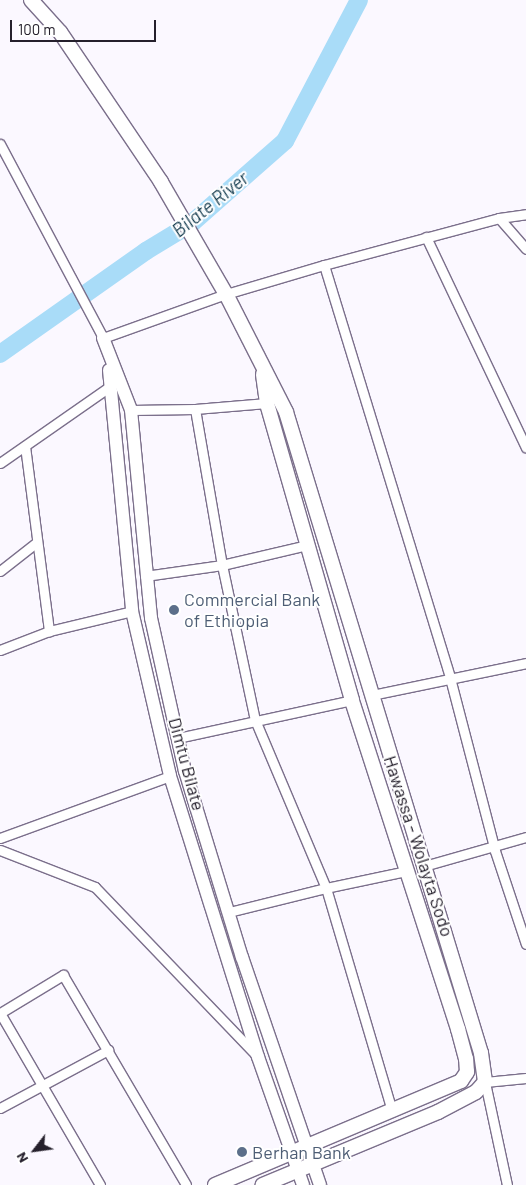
<!DOCTYPE html>
<html>
<head>
<meta charset="utf-8">
<style>
	body { margin:0 }
	#map { position:relative; width:526px; height:1185px; overflow:hidden; background:#fbf8ff; font-family:Barlow,sans-serif }
	div>[style] { position:absolute }
	.river>* { height:18px; margin:-9px; padding:0 9px; transform-origin:9px; border-radius:9px; background:#a9dcf8 }
	.roads { filter:drop-shadow(1px 0 #7b6f8b) drop-shadow(-1px 0 #7b6f8b) drop-shadow(0 1px #7b6f8b) drop-shadow(0 -1px #7b6f8b) }
	.street>* { height:9px; margin:-4.5px; padding:0 4.5px; transform-origin:4.5px; border-radius:4.5px; background:#fff }
	.secondary>* { height:12px; margin:-6px; padding:0 6px; transform-origin:6px; border-radius:6px; background:#fff }
	.primary>* { height:14px; margin:-7px; padding:0 7px; transform-origin:7px; border-radius:7px; background:#fff }
	.dots>* { width:14px; height:14px; translate:-50% -50%; box-sizing:border-box; border:2px solid #fff; border-radius:50% }
	span { translate:-50% -50%; white-space:nowrap; text-align:center; line-height:1.15; -webkit-text-stroke:4px #fff; paint-order:stroke }
	.service-label { font-size:18px; color:#4e5e75 }
	.left { translate:0 -50%; text-align:left }
	.street-label { font-size:18px; color:#25202c }
	.water-label { font-size:19px; color:#153d50; font-style:italic }
	.north { position:absolute; left:10px; top:1125px; width:50px; height:50px; -webkit-text-stroke:4px #fff; paint-order:stroke; rotate:240deg; font-size:14px; font-weight:700; line-height:20px; text-align:center; color:#25202c }
	.north::after { content:''; display:block; margin:auto; width:18px; height:22px; background:#25202c; clip-path:polygon(50% 0,100% 100%,50% 72%,0 100%) }
	.scale { position:absolute; left:10px; top:20px; width:146px; height:22px; box-sizing:border-box; border:2px solid #25202c; border-top:0; padding-left:6px; font-size:15px; line-height:18px; white-space:nowrap; color:#25202c; -webkit-text-stroke:4px #fff; paint-order:stroke }
</style>
</head>
<body>
<div id="map">
	<div class="river">
		<i style="left:0;top:354px;width:179px;rotate:-35.2deg"></i>
		<i style="left:146px;top:251px;width:54px;rotate:-31.3deg"></i>
		<i style="left:192px;top:223px;width:124px;rotate:-41.4deg"></i>
		<i style="left:285px;top:141px;width:159px;rotate:-62.3deg"></i>
	</div>
	<div class="roads">
		<div class="street">
			<i style="left:0;top:144px;width:220px;rotate:62deg"></i>
			<i style="left:103px;top:338px;width:131px;rotate:-19.7deg"></i>
			<i style="left:226px;top:294px;width:102px;rotate:-16.5deg"></i>
			<i style="left:324px;top:265px;width:181px;rotate:-15deg"></i>
			<i style="left:499px;top:218px;width:27px;rotate:-8deg"></i>
			<i style="left:499px;top:218px;width:41px;rotate:48.9deg"></i>
			<i style="left:426px;top:237px;width:233px;rotate:64.6deg"></i>
			<i style="left:324px;top:265px;width:432px;rotate:73deg"></i>
			<i style="left:450px;top:678px;width:179px;rotate:75.4deg"></i>
			<i style="left:495px;top:851px;width:98px;rotate:71.6deg"></i>
			<i style="left:195px;top:409px;width:158px;rotate:80.2deg"></i>
			<i style="left:222px;top:565px;width:158px;rotate:78deg"></i>
			<i style="left:255px;top:720px;width:182px;rotate:67.1deg"></i>
			<i style="left:326px;top:888px;width:233px;rotate:73.5deg"></i>
			<i style="left:131px;top:410px;width:64px;rotate:-0.9deg"></i>
			<i style="left:195px;top:409px;width:72px;rotate:-4.8deg"></i>
			<i style="left:25px;top:446px;width:187px;rotate:82.6deg"></i>
			<i style="left:0;top:463px;width:136px;rotate:-34.9deg"></i>
			<i style="left:0;top:571px;width:47px;rotate:-38.1deg"></i>
			<i style="left:145px;top:576px;width:78px;rotate:-8.1deg"></i>
			<i style="left:222px;top:565px;width:87px;rotate:-13.2deg"></i>
			<i style="left:0;top:650px;width:53px;rotate:-21.2deg"></i>
			<i style="left:49px;top:631px;width:85px;rotate:-13.5deg"></i>
			<i style="left:372px;top:695px;width:157px;rotate:-11.7deg"></i>
			<i style="left:178px;top:738px;width:178px;rotate:-12.3deg"></i>
			<i style="left:0;top:838px;width:181px;rotate:-20deg"></i>
			<i style="left:0;top:850px;width:102px;rotate:21.3deg"></i>
			<i style="left:95px;top:887px;width:233px;rotate:46.2deg"></i>
			<i style="left:424px;top:866px;width:106px;rotate:-15.9deg"></i>
			<i style="left:229px;top:912px;width:100px;rotate:-13.9deg"></i>
			<i style="left:326px;top:888px;width:83px;rotate:-11.9deg"></i>
			<i style="left:0;top:1013px;width:74px;rotate:-31.1deg"></i>
			<i style="left:63px;top:975px;width:243px;rotate:59.6deg"></i>
			<i style="left:0;top:1013px;width:199px;rotate:59.8deg"></i>
			<i style="left:0;top:1108px;width:123px;rotate:-28.2deg"></i>
			<i style="left:507px;top:1185px;width:105px;rotate:-102.1deg"></i>
			<i style="left:485px;top:1082px;width:41px;rotate:-5.6deg"></i>
		</div>
		<div class="secondary">
			<i style="left:103px;top:338px;width:77px;rotate:68.7deg"></i>
			<i style="left:131px;top:410px;width:209px;rotate:84.5deg"></i>
			<i style="left:151px;top:618px;width:157px;rotate:77.5deg"></i>
			<i style="left:185px;top:771px;width:195px;rotate:73deg"></i>
			<i style="left:242px;top:957px;width:241px;rotate:71.1deg"></i>
			<i style="left:109px;top:370px;width:242px;rotate:84.5deg"></i>
			<i style="left:132px;top:611px;width:169px;rotate:77deg"></i>
			<i style="left:170px;top:776px;width:294px;rotate:72.6deg"></i>
			<i style="left:258px;top:1057px;width:136px;rotate:70.6deg"></i>
		</div>
		<div class="primary">
			<i style="left:31px;top:0;width:43px;rotate:47.8deg"></i>
			<i style="left:60px;top:32px;width:181px;rotate:56deg"></i>
			<i style="left:161px;top:182px;width:129px;rotate:59.9deg"></i>
			<i style="left:226px;top:294px;width:132px;rotate:63deg"></i>
			<i style="left:286px;top:412px;width:670px;rotate:73.08deg"></i>
			<i style="left:481px;top:1053px;width:29px;rotate:82deg"></i>
			<i style="left:485px;top:1082px;width:13px;rotate:132deg"></i>
			<i style="left:476px;top:1092px;width:43px;rotate:152.2deg"></i>
			<i style="left:438px;top:1112px;width:190px;rotate:157.4deg"></i>
			<i style="left:215px;top:1185px;width:267px;rotate:-22.9deg"></i>
			<i style="left:461px;top:1081px;width:11px;rotate:-56deg"></i>
			<i style="left:467px;top:1072px;width:13px;rotate:-94deg"></i>
			<i style="left:466px;top:1059px;width:31px;rotate:-105deg"></i>
			<i style="left:458px;top:1029px;width:346px;rotate:-107.9deg"></i>
			<i style="left:352px;top:700px;width:309px;rotate:-106deg"></i>
			<i style="left:267px;top:403px;width:29px;rotate:-98deg"></i>
		</div>
	</div>
	<div class="dots">
		<i style="left:174px;top:610px;background:#5c6f8a"></i>
		<i style="left:242px;top:1152px;background:#5c6f8a"></i>
	</div>
	<div class="service-label">
		<span class="left" style="left:184px;top:610px">Commercial Bank<br>of Ethiopia</span>
		<span class="left" style="left:252px;top:1152px">Berhan Bank</span>
	</div>
	<div class="street-label">
		<span style="left:187px;top:764px;rotate:75deg">Dimtu Bilate</span>
		<span style="left:419px;top:846px;rotate:72deg">Hawassa - Wolayta Sodo</span>
	</div>
	<div class="water-label">
		<span style="left:210px;top:204px;rotate:-39deg">Bilate River</span>
	</div>
	<div class="north">N</div>
	<div class="scale">100 m</div>
</div>
</body>
</html>
